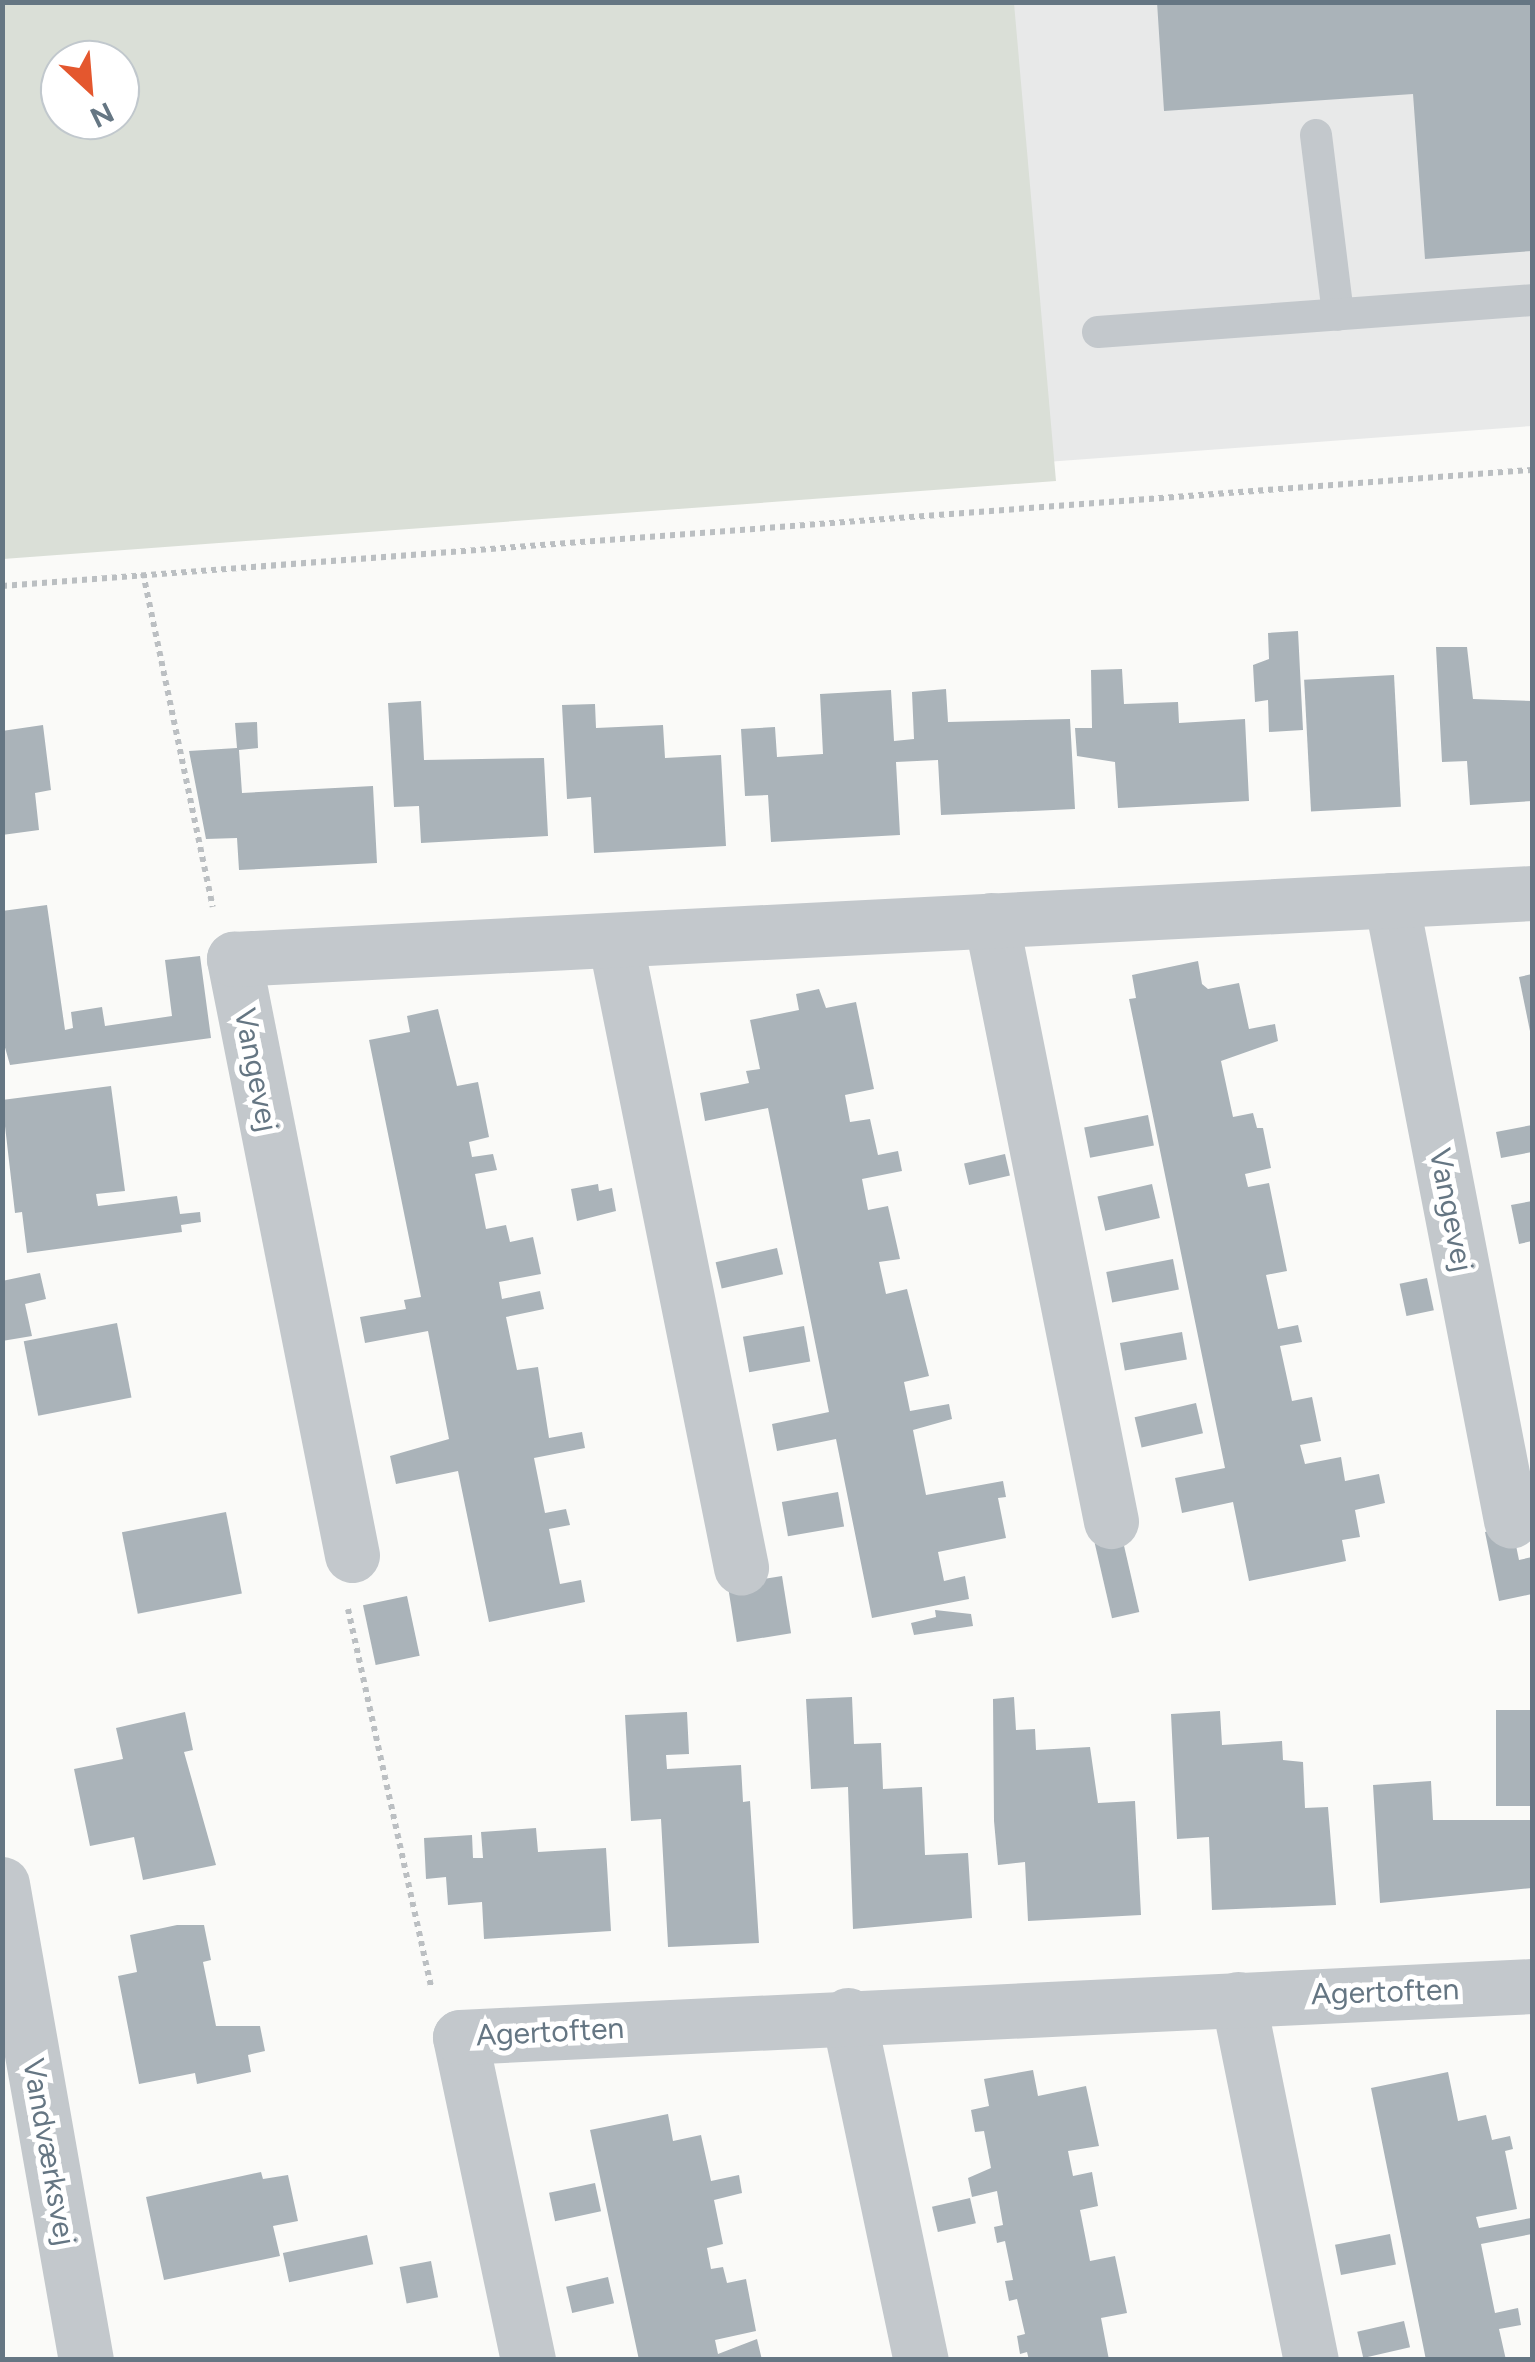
<!DOCTYPE html>
<html>
<head>
<meta charset="utf-8">
<style>
	body { margin:0 }
	#map { position:relative; width:1535px; height:2362px; overflow:hidden; background:#fafaf8; font-family:Figtree,sans-serif }
	div>[style] { position:absolute }
	.built>* { inset:0; background:#e8e9e9 }
	.green>* { inset:0; background:#dadfd7 }
	.building>* { inset:0; background:#aab3b9; transform-origin:0 0 }
	.path>* { height:6px; margin-top:-3px; transform-origin:0; background:repeating-linear-gradient(90deg,#bbbfc2 0 5px,transparent 0 10px) }
	.lane>* { height:32px; margin:-16px; padding:0 16px; transform-origin:16px; border-radius:16px; background:#c3c8cc }
	.street>* { height:55px; margin:-27.5px; padding:0 27.5px; transform-origin:27.5px; border-radius:27.5px; background:#c3c8cc }
	span { translate:-50% -50%; white-space:nowrap; text-align:center; line-height:1.15; -webkit-text-stroke:10px #fff; paint-order:stroke }
	.street-label { font-size:30px; color:#657683 }
	.frame { position:absolute; inset:0; border:5px solid #657683; pointer-events:none }
	.north { position:absolute; left:40px; top:40px; width:100px; height:100px; box-sizing:border-box; background:#fff; border:2px solid #c1c8cd; border-radius:50%; rotate:154deg; font-size:28px; font-weight:700; line-height:40px; text-align:center; color:#657683 }
	.north::after { content:''; display:block; margin:auto; width:35px; height:45px; background:#e4572e; clip-path:polygon(50% 0,100% 100%,50% 72%,0 100%) }
</style>
</head>
<body>
<div id="map">
	<div class="built">
		<i style="clip-path:polygon(946px 3px,1532px 3px,1532px 426px,980px 467px)"></i>
	</div>
	<div class="green">
		<i style="clip-path:polygon(evenodd,3px 2px,1014px 3px,1056px 481px,3px 559px,3px 2px,60px 60px,120px 60px,120px 120px,60px 120px,60px 60px)"></i>
	</div>
	<div class="building">
		<i style="clip-path:polygon(1157px 2px,1532px 4px,1532px 251px,1425px 259px,1413px 94px,1164px 111px)"></i>
		<i style="clip-path:polygon(1298px 631px,1303px 730px,1269px 732px,1268px 700px,1255px 702px,1253px 665px,1269px 659px,1268px 633px)"></i>
		<i style="clip-path:polygon(1436px 647px,1467px 647px,1473px 699px,1532px 701px,1532px 801px,1470px 805px,1467px 761px,1442px 762px)"></i>
		<i style="clip-path:polygon(1122px 669px,1124px 704px,1178px 702px,1179px 723px,1245px 719px,1249px 801px,1118px 808px,1115px 762px,1077px 756px,1075px 728px,1092px 728px,1091px 670px)"></i>
		<i style="left:1394px;top:675px;width:132px;height:90px;rotate:87deg"></i>
		<i style="clip-path:polygon(946px 689px,948px 722px,1070px 719px,1075px 809px,941px 815px,938px 760px,896px 762px,900px 835px,771px 842px,768px 795px,745px 796px,741px 729px,775px 727px,777px 757px,823px 754px,820px 694px,891px 690px,894px 741px,914px 739px,912px 692px)"></i>
		<i style="clip-path:polygon(421px 701px,424px 760px,544px 758px,548px 836px,421px 843px,419px 806px,394px 807px,388px 703px)"></i>
		<i style="clip-path:polygon(595px 704px,596px 728px,663px 725px,665px 758px,721px 755px,726px 846px,594px 853px,591px 797px,567px 799px,562px 705px)"></i>
		<i style="clip-path:polygon(257px 722px,258px 748px,239px 750px,242px 793px,373px 786px,377px 863px,239px 870px,237px 838px,206px 839px,189px 751px,237px 748px,235px 723px)"></i>
		<i style="clip-path:polygon(43px 725px,51px 790px,35px 793px,39px 830px,2px 835px,2px 731px)"></i>
		<i style="clip-path:polygon(47px 905px,65px 1030px,73px 1028px,71px 1012px,102px 1007px,105px 1026px,172px 1016px,165px 960px,200px 956px,211px 1038px,10px 1065px,2px 1037px,2px 911px)"></i>
		<i style="clip-path:polygon(1198px 961px,1202px 984px,1208px 989px,1239px 983px,1249px 1029px,1275px 1024px,1278px 1041px,1221px 1061px,1233px 1117px,1253px 1113px,1257px 1128px,1263px 1128px,1271px 1168px,1245px 1174px,1248px 1187px,1269px 1183px,1287px 1271px,1266px 1275px,1278px 1329px,1298px 1325px,1302px 1342px,1280px 1346px,1292px 1401px,1312px 1397px,1321px 1441px,1300px 1445px,1305px 1464px,1341px 1457px,1345px 1481px,1379px 1474px,1385px 1503px,1355px 1510px,1360px 1537px,1342px 1540px,1346px 1561px,1249px 1581px,1233px 1502px,1182px 1513px,1175px 1478px,1225px 1468px,1129px 999px,1136px 998px,1132px 975px)"></i>
		<i style="clip-path:polygon(1532px 974px,1532px 1036px,1531px 1036px,1519px 977px)"></i>
		<i style="clip-path:polygon(819px 989px,826px 1008px,856px 1002px,874px 1089px,845px 1095px,850px 1122px,870px 1119px,878px 1155px,898px 1151px,902px 1171px,862px 1179px,868px 1210px,888px 1206px,900px 1259px,879px 1262px,886px 1294px,907px 1289px,929px 1376px,904px 1382px,910px 1411px,949px 1404px,952px 1419px,913px 1430px,926px 1495px,1003px 1481px,1006px 1497px,998px 1498px,1006px 1538px,938px 1552px,944px 1581px,965px 1576px,969px 1599px,872px 1618px,836px 1439px,777px 1451px,772px 1424px,829px 1412px,768px 1108px,705px 1121px,700px 1093px,749px 1083px,746px 1071px,760px 1069px,750px 1020px,799px 1010px,796px 994px)"></i>
		<i style="clip-path:polygon(438px 1009px,457px 1086px,478px 1082px,489px 1137px,469px 1142px,472px 1157px,493px 1154px,497px 1170px,475px 1174px,486px 1229px,506px 1225px,510px 1242px,533px 1237px,541px 1274px,499px 1282px,502px 1299px,540px 1291px,544px 1309px,506px 1317px,517px 1370px,538px 1367px,549px 1438px,582px 1432px,585px 1448px,534px 1458px,545px 1513px,566px 1509px,570px 1525px,549px 1529px,560px 1584px,581px 1580px,585px 1602px,489px 1622px,458px 1471px,396px 1484px,390px 1456px,449px 1439px,428px 1331px,365px 1343px,360px 1317px,406px 1309px,404px 1300px,421px 1297px,369px 1040px,410px 1032px,407px 1016px)"></i>
		<i style="clip-path:polygon(111px 1086px,125px 1191px,96px 1194px,98px 1206px,177px 1196px,180px 1214px,200px 1212px,201px 1222px,181px 1225px,182px 1232px,27px 1253px,22px 1212px,15px 1213px,2px 1100px)"></i>
		<i style="left:1148px;top:1115px;width:31px;height:65px;rotate:79deg"></i>
		<i style="clip-path:polygon(1532px 1125px,1532px 1152px,1501px 1158px,1496px 1132px)"></i>
		<i style="left:1005px;top:1154px;width:22px;height:42px;rotate:77deg"></i>
		<i style="clip-path:polygon(598px 1184px,599px 1191px,612px 1188px,616px 1211px,577px 1221px,571px 1189px)"></i>
		<i style="left:1152px;top:1184px;width:35px;height:56px;rotate:77deg"></i>
		<i style="clip-path:polygon(1532px 1201px,1532px 1241px,1519px 1244px,1511px 1205px)"></i>
		<i style="left:777px;top:1248px;width:27px;height:63px;rotate:77deg"></i>
		<i style="left:1173px;top:1259px;width:31px;height:68px;rotate:79deg"></i>
		<i style="clip-path:polygon(40px 1273px,46px 1299px,25px 1304px,32px 1336px,2px 1341px,2px 1281px)"></i>
		<i style="left:1427px;top:1278px;width:33px;height:28px;rotate:78deg"></i>
		<i style="left:117px;top:1323px;width:76px;height:95px;rotate:79deg"></i>
		<i style="left:804px;top:1326px;width:36px;height:62px;rotate:80deg"></i>
		<i style="left:1182px;top:1332px;width:28px;height:63px;rotate:80deg"></i>
		<i style="left:1196px;top:1403px;width:31px;height:63px;rotate:77deg"></i>
		<i style="left:838px;top:1492px;width:35px;height:57px;rotate:80deg"></i>
		<i style="left:226px;top:1512px;width:83px;height:106px;rotate:79deg"></i>
		<i style="clip-path:polygon(1512px 1526px,1519px 1560px,1532px 1557px,1532px 1594px,1499px 1601px,1485px 1532px)"></i>
		<i style="left:1122px;top:1537px;width:77px;height:28px;rotate:77deg"></i>
		<i style="left:782px;top:1576px;width:58px;height:55px;rotate:81deg"></i>
		<i style="left:407px;top:1596px;width:61px;height:45px;rotate:78deg"></i>
		<i style="clip-path:polygon(935px 1610px,971px 1614px,973px 1626px,914px 1635px,911px 1623px,936px 1617px)"></i>
		<i style="clip-path:polygon(852px 1697px,854px 1744px,881px 1743px,883px 1789px,922px 1787px,925px 1855px,968px 1853px,972px 1918px,853px 1929px,848px 1787px,811px 1789px,806px 1699px)"></i>
		<i style="clip-path:polygon(1014px 1697px,1016px 1730px,1035px 1729px,1036px 1750px,1090px 1747px,1098px 1803px,1135px 1801px,1141px 1915px,1028px 1921px,1025px 1862px,998px 1865px,994px 1821px,993px 1699px)"></i>
		<i style="left:1532px;top:1710px;width:96px;height:36px;rotate:90deg"></i>
		<i style="clip-path:polygon(1220px 1711px,1222px 1745px,1282px 1741px,1283px 1760px,1303px 1762px,1305px 1808px,1328px 1807px,1336px 1905px,1212px 1910px,1209px 1837px,1177px 1839px,1171px 1714px)"></i>
		<i style="clip-path:polygon(185px 1712px,193px 1750px,184px 1752px,216px 1865px,143px 1880px,134px 1837px,90px 1846px,74px 1769px,123px 1759px,116px 1728px)"></i>
		<i style="clip-path:polygon(687px 1712px,689px 1754px,666px 1755px,667px 1769px,741px 1765px,743px 1802px,750px 1801px,759px 1943px,668px 1947px,661px 1819px,631px 1821px,625px 1715px)"></i>
		<i style="clip-path:polygon(1431px 1781px,1433px 1820px,1532px 1820px,1532px 1888px,1380px 1903px,1373px 1785px)"></i>
		<i style="clip-path:polygon(536px 1828px,538px 1852px,606px 1848px,611px 1931px,484px 1939px,482px 1902px,448px 1905px,446px 1877px,426px 1879px,424px 1838px,472px 1835px,473px 1858px,483px 1858px,481px 1832px)"></i>
		<i style="clip-path:polygon(177px 1925px,204px 1925px,211px 1960px,203px 1962px,216px 2026px,260px 2026px,265px 2051px,248px 2055px,251px 2072px,197px 2084px,195px 2073px,139px 2084px,118px 1976px,137px 1972px,130px 1935px)"></i>
		<i style="clip-path:polygon(1033px 2070px,1038px 2096px,1086px 2086px,1099px 2146px,1068px 2151px,1073px 2176px,1092px 2172px,1098px 2206px,1080px 2210px,1090px 2261px,1115px 2256px,1127px 2313px,1101px 2318px,1109px 2360px,1029px 2360px,1027px 2352px,1020px 2354px,1017px 2336px,1025px 2334px,1017px 2299px,1009px 2301px,1005px 2281px,1013px 2280px,1005px 2241px,997px 2243px,994px 2227px,1003px 2225px,997px 2191px,972px 2197px,968px 2178px,991px 2168px,984px 2131px,975px 2132px,971px 2110px,989px 2106px,984px 2079px)"></i>
		<i style="clip-path:polygon(1448px 2072px,1458px 2121px,1486px 2115px,1492px 2140px,1510px 2136px,1513px 2149px,1505px 2151px,1517px 2209px,1476px 2217px,1479px 2228px,1531px 2218px,1532px 2225px,1532px 2234px,1481px 2244px,1495px 2313px,1518px 2308px,1521px 2325px,1499px 2329px,1506px 2360px,1426px 2360px,1371px 2088px)"></i>
		<i style="clip-path:polygon(668px 2114px,673px 2141px,701px 2135px,711px 2181px,739px 2175px,742px 2193px,714px 2200px,723px 2244px,707px 2248px,711px 2269px,723px 2267px,727px 2283px,746px 2279px,756px 2331px,715px 2340px,718px 2354px,757px 2339px,762px 2360px,639px 2360px,590px 2130px)"></i>
		<i style="clip-path:polygon(261px 2172px,263px 2179px,288px 2175px,298px 2221px,273px 2226px,280px 2256px,164px 2280px,146px 2197px)"></i>
		<i style="left:595px;top:2183px;width:29px;height:47px;rotate:78deg"></i>
		<i style="left:970px;top:2198px;width:26px;height:39px;rotate:77deg"></i>
		<i style="left:1390px;top:2234px;width:31px;height:56px;rotate:79deg"></i>
		<i style="left:367px;top:2235px;width:30px;height:86px;rotate:78deg"></i>
		<i style="left:431px;top:2261px;width:37px;height:32px;rotate:79deg"></i>
		<i style="left:608px;top:2277px;width:27px;height:43px;rotate:77deg"></i>
		<i style="left:1404px;top:2321px;width:27px;height:48px;rotate:77deg"></i>
	</div>
	<div class="path">
		<i style="left:143px;top:573px;width:341px;rotate:78.2deg"></i>
		<i style="left:2px;top:586px;width:1534px;rotate:-4.34deg"></i>
		<i style="left:348px;top:1609px;width:387px;rotate:77.6deg"></i>
	</div>
	<div class="lane">
		<i style="left:1316px;top:135px;width:181px;rotate:83deg"></i>
		<i style="left:1098px;top:332px;width:435px;rotate:-4.2deg"></i>
	</div>
	<div class="street">
		<i style="left:1391px;top:900px;width:632px;rotate:79.05deg"></i>
		<i style="left:991px;top:920px;width:613px;rotate:78.71deg"></i>
		<i style="left:615px;top:940px;width:640px;rotate:78.64deg"></i>
		<i style="left:352px;top:1555px;width:608px;rotate:-101.2deg"></i>
		<i style="left:234px;top:959px;width:1300px;rotate:-2.91deg"></i>
		<i style="left:2px;top:1884px;width:483px;rotate:80deg"></i>
		<i style="left:1238px;top:1999px;width:368px;rotate:78.6deg"></i>
		<i style="left:848px;top:2015px;width:353px;rotate:78.1deg"></i>
		<i style="left:528px;top:2360px;width:330px;rotate:-101.9deg"></i>
		<i style="left:460px;top:2037px;width:1073px;rotate:-2.72deg"></i>
	</div>
	<div class="street-label">
		<span style="left:256px;top:1070px;rotate:79deg">Vangevej</span>
		<span style="left:1451px;top:1210px;rotate:79deg">Vangevej</span>
		<span style="left:1385px;top:1992px;rotate:-2deg">Agertoften</span>
		<span style="left:550px;top:2032px;rotate:-3deg">Agertoften</span>
		<span style="left:49px;top:2152px;rotate:80deg">Vandværksvej</span>
	</div>
	<div class="frame"></div>
	<div class="north">N</div>
</div>
</body>
</html>
